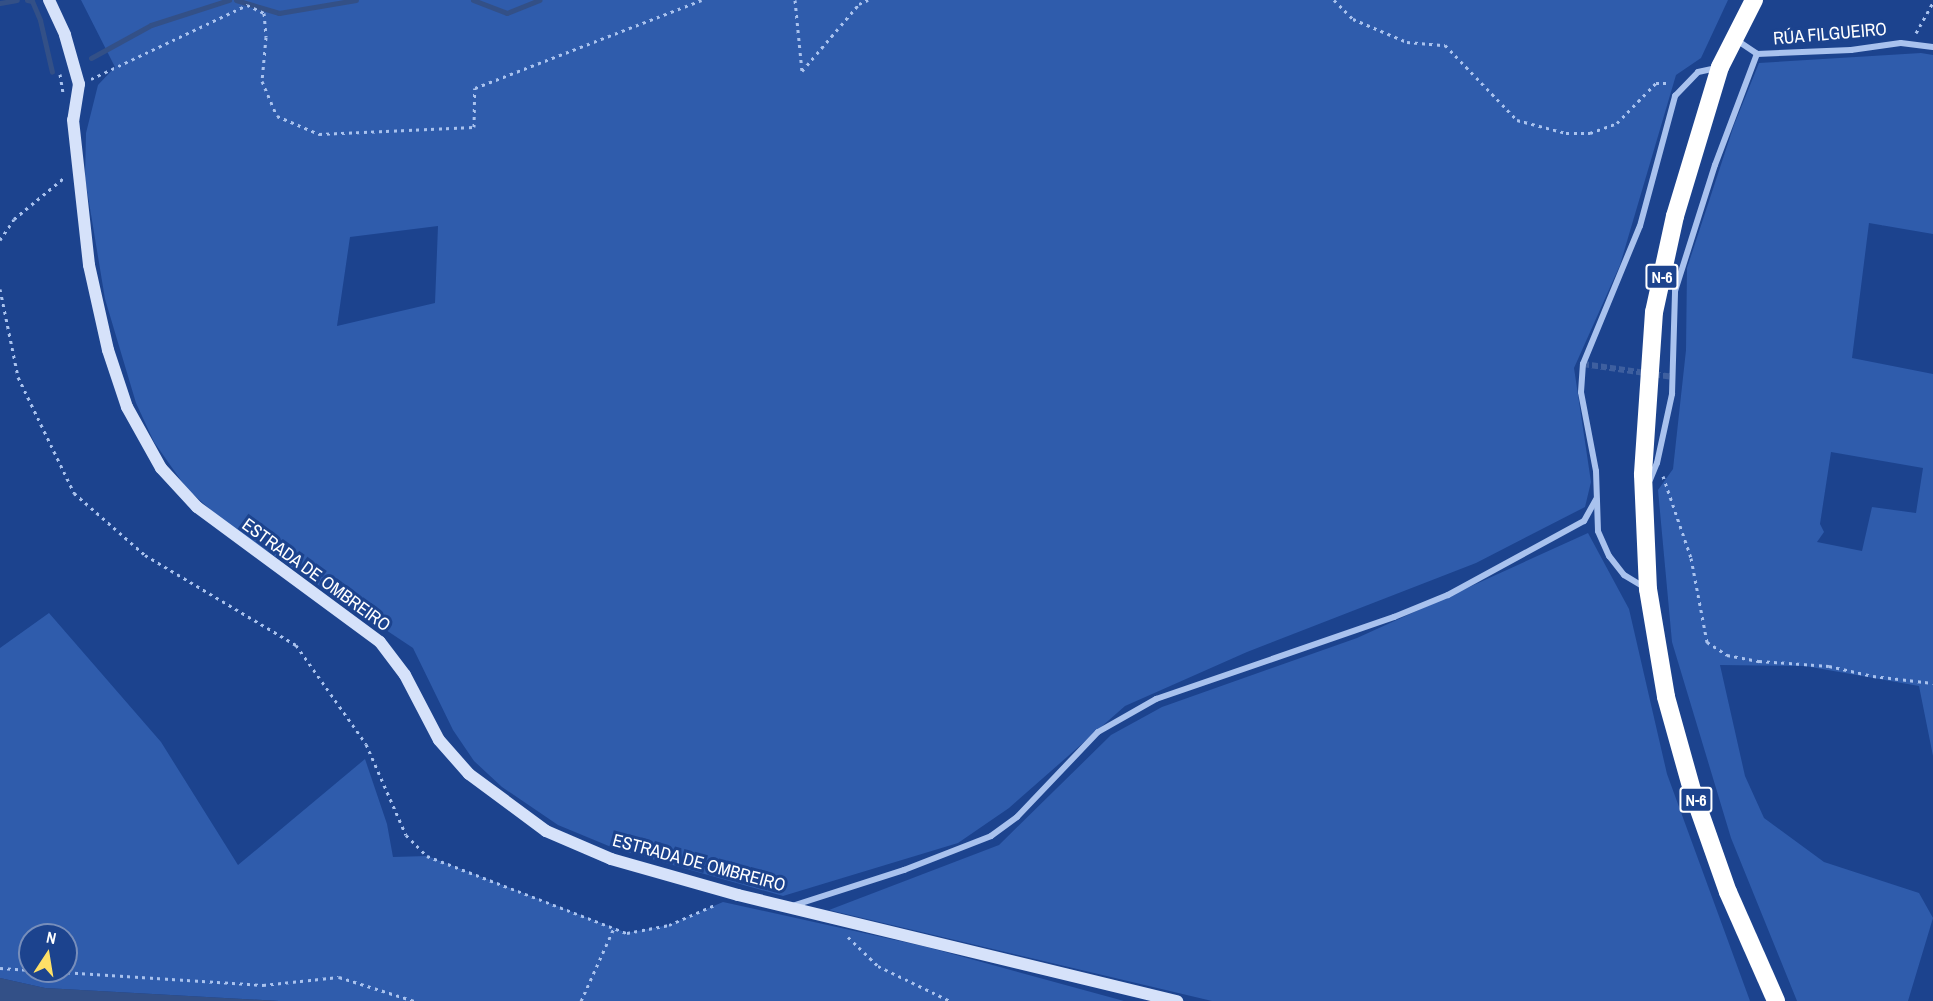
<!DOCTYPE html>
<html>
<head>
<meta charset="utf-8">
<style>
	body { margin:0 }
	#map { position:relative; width:1933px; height:1001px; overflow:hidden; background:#1c438e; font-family:"Archivo Narrow",sans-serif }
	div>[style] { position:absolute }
	.green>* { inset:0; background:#2f5cac }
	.water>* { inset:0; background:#335087 }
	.stream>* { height:5px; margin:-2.5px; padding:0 2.5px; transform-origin:2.5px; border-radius:2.5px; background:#335087 }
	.street-tunnel>* { height:6px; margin-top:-3px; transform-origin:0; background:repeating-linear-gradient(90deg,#3e5f9f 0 6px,transparent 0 9px) }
	.path>* { height:3px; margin-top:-1.5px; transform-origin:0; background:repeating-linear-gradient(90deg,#a9c2ee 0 3px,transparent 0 7.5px) }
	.street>* { height:6px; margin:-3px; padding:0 3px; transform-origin:3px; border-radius:3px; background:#a9c2ee }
	.secondary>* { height:12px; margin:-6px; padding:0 6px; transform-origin:6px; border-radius:6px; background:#d6e2fa }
	.highway>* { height:18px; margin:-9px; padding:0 9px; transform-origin:9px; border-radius:9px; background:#fff }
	span { translate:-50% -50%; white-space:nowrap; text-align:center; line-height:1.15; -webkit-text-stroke:6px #1c438e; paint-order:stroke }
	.shield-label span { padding:2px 4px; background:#1c438e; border:2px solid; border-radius:4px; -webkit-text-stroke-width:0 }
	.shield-label { font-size:16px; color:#fff; font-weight:700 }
	.street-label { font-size:18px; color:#fff }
	.north { position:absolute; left:18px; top:923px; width:60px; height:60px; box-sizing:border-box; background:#1c438e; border:2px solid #778ebb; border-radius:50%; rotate:12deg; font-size:16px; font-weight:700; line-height:24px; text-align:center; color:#fff }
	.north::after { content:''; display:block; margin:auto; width:21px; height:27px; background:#fee067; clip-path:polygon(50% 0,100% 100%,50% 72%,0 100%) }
</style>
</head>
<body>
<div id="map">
	<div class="green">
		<i style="clip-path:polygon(evenodd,81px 0,1728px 0,1701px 58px,1676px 75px,1620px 265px,1574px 368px,1591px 482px,1585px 507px,1476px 563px,1247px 652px,1125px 706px,1009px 808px,958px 843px,783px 896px,616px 849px,558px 825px,502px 787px,474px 761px,453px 730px,413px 648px,228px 525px,187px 489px,154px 442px,136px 403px,105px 299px,85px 178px,86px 133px,98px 85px,115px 67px,81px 0,438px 226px,435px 303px,337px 326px,350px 237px,438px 226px)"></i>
		<i style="clip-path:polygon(evenodd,1921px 53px,1933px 55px,1933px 234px,1869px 223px,1852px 358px,1933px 374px,1933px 756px,1919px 686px,1805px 666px,1720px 665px,1745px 776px,1764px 818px,1824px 862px,1919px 893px,1933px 918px,1908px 1001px,1797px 1001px,1731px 838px,1672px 642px,1658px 490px,1673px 469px,1686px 350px,1687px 268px,1734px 125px,1759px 63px,1921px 53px,1831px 452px,1923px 468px,1916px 513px,1872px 507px,1862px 551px,1817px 542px,1824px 532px,1820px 524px,1831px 452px)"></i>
		<i style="clip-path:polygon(1588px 533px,1629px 609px,1667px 774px,1750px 1001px,1212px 1001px,829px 910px,999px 845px,1111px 735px,1162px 707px,1357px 638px)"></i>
		<i style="clip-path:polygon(evenodd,49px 613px,161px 742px,238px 865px,365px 759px,387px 824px,393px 857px,427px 856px,627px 933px,669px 925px,723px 902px,927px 947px,1124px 1001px,279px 1001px,45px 988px,0 978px,0 648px,49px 613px,30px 935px,66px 935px,66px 971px,30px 971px,30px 935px)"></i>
	</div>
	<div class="water">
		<i style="clip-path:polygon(0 978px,45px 988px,279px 1001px,0 1001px)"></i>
	</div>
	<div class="stream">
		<i style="left:27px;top:0;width:5px;rotate:11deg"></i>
		<i style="left:32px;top:1px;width:21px;rotate:67deg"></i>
		<i style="left:40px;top:20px;width:53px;rotate:77deg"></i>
		<i style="left:236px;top:0;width:45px;rotate:16.8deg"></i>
		<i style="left:279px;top:13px;width:78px;rotate:-9.6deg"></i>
		<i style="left:473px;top:0;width:36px;rotate:21deg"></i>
		<i style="left:507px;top:13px;width:35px;rotate:-22deg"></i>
		<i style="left:0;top:3px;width:17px;rotate:-10deg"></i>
		<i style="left:91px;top:58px;width:68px;rotate:-28.8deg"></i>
		<i style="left:151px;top:25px;width:82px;rotate:-17.8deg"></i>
	</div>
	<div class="street-tunnel">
		<i style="left:1583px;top:364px;width:91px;rotate:8.2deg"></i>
	</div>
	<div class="path">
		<i style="left:795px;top:0;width:71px;rotate:84.4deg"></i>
		<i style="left:802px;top:71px;width:88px;rotate:-49.6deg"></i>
		<i style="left:859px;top:4px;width:10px;rotate:-24deg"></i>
		<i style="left:1334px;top:0;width:27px;rotate:45deg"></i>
		<i style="left:1353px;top:19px;width:59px;rotate:23.1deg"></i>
		<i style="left:1407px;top:42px;width:38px;rotate:5deg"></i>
		<i style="left:1445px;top:45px;width:104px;rotate:46.2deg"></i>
		<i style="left:1517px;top:120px;width:51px;rotate:14.9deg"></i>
		<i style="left:1566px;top:133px;width:24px"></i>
		<i style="left:1590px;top:133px;width:29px;rotate:-20deg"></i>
		<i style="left:1617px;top:123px;width:56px;rotate:-45.7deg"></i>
		<i style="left:1656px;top:83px;width:14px"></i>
		<i style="left:1916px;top:33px;width:35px;rotate:-61deg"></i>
		<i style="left:60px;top:74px;width:18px;rotate:81deg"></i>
		<i style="left:91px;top:79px;width:173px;rotate:-25.4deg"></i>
		<i style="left:247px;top:5px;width:19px;rotate:25deg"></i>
		<i style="left:264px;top:13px;width:24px;rotate:85deg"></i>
		<i style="left:266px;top:37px;width:44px;rotate:95.2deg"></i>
		<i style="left:262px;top:81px;width:38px;rotate:67deg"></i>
		<i style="left:277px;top:116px;width:46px;rotate:23.2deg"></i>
		<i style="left:319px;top:134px;width:155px;rotate:-2.6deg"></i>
		<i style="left:474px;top:127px;width:39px;rotate:-89deg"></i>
		<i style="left:475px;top:88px;width:243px;rotate:-21.2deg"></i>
		<i style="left:0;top:240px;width:25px;rotate:-56deg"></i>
		<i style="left:14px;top:219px;width:66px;rotate:-39.5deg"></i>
		<i style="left:0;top:289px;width:90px;rotate:78.4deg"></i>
		<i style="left:18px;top:377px;width:129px;rotate:64.2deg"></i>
		<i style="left:74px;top:493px;width:94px;rotate:41.1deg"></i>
		<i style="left:145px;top:555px;width:176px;rotate:30.8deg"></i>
		<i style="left:296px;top:645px;width:121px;rotate:54.7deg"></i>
		<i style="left:366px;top:744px;width:99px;rotate:66.3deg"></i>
		<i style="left:406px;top:835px;width:30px;rotate:45deg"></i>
		<i style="left:427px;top:856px;width:214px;rotate:21.1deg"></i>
		<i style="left:627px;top:933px;width:43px;rotate:-10.8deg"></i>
		<i style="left:669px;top:925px;width:52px;rotate:-23.6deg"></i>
		<i style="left:1663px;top:476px;width:87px;rotate:71.1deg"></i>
		<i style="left:1691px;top:558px;width:86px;rotate:79.2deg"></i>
		<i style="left:1707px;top:642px;width:24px;rotate:33deg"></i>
		<i style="left:1727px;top:655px;width:33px;rotate:11deg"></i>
		<i style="left:1759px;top:661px;width:70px;rotate:4.1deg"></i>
		<i style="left:1829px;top:666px;width:45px;rotate:12.8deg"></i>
		<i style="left:1873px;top:676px;width:60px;rotate:6.7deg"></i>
		<i style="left:848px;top:937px;width:42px;rotate:44deg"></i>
		<i style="left:878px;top:966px;width:80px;rotate:25.9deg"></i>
		<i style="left:0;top:968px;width:264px;rotate:3.7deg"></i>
		<i style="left:263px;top:985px;width:76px;rotate:-6deg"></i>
		<i style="left:339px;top:977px;width:79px;rotate:17.7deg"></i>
		<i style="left:581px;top:1001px;width:80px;rotate:-65.7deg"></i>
	</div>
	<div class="street">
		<i style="left:1735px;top:39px;width:27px;rotate:34deg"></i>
		<i style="left:1757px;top:54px;width:94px;rotate:-2.4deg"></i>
		<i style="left:1851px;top:50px;width:50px;rotate:-8deg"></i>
		<i style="left:1901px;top:43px;width:32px;rotate:7deg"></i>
		<i style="left:1650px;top:480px;width:18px;rotate:-68deg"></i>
		<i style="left:1657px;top:463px;width:71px;rotate:-77.7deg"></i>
		<i style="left:1672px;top:394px;width:103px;rotate:-88.3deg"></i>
		<i style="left:1675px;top:291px;width:132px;rotate:-72.4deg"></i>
		<i style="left:1715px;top:165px;width:119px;rotate:-69.3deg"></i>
		<i style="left:1644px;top:587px;width:23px;rotate:-149deg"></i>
		<i style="left:1624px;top:575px;width:24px;rotate:-128deg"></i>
		<i style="left:1609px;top:556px;width:27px;rotate:-114deg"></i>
		<i style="left:1598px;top:531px;width:60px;rotate:-91.9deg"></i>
		<i style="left:1596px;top:471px;width:80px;rotate:-100.8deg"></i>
		<i style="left:1581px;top:392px;width:28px;rotate:-86deg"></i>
		<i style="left:1583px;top:364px;width:149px;rotate:-67.6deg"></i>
		<i style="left:1640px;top:226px;width:135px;rotate:-74.9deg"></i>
		<i style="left:1675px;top:96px;width:33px;rotate:-46deg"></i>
		<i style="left:1698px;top:72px;width:19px;rotate:-12deg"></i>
		<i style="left:792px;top:906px;width:118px;rotate:-17.8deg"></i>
		<i style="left:904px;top:870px;width:93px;rotate:-21.3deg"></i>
		<i style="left:991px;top:836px;width:32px;rotate:-36deg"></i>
		<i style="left:1017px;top:817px;width:117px;rotate:-46.4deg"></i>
		<i style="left:1098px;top:732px;width:67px;rotate:-29.6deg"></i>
		<i style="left:1156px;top:699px;width:252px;rotate:-19deg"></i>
		<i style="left:1394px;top:617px;width:58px;rotate:-22.2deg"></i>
		<i style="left:1448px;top:595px;width:155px;rotate:-28.6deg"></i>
		<i style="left:1584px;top:521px;width:25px;rotate:-61deg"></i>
	</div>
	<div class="secondary">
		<i style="left:49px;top:0;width:38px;rotate:65deg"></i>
		<i style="left:65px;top:35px;width:51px;rotate:74.1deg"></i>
		<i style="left:79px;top:84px;width:36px;rotate:99deg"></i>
		<i style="left:73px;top:120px;width:146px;rotate:83.7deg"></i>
		<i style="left:89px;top:265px;width:87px;rotate:77.4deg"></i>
		<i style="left:108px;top:350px;width:60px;rotate:71.6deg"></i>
		<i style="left:127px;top:407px;width:70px;rotate:60.9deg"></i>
		<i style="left:161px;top:468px;width:53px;rotate:47.3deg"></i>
		<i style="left:197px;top:507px;width:227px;rotate:36.4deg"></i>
		<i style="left:380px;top:642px;width:41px;rotate:52.9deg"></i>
		<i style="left:405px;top:675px;width:73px;rotate:62.4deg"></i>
		<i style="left:439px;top:740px;width:45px;rotate:48.6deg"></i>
		<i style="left:469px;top:774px;width:96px;rotate:36.5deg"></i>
		<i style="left:546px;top:831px;width:71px;rotate:23.3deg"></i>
		<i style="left:611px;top:859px;width:132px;rotate:15.8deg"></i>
		<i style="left:738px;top:895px;width:452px;rotate:13.6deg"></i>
	</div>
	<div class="highway">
		<i style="left:1754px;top:0;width:75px;rotate:116.9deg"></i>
		<i style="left:1720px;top:67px;width:156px;rotate:106.8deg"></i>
		<i style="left:1675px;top:216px;width:98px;rotate:102.3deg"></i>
		<i style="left:1654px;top:312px;width:163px;rotate:93.9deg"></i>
		<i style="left:1643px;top:475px;width:114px;rotate:87.5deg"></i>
		<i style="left:1648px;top:589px;width:109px;rotate:80.5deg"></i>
		<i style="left:1666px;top:697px;width:97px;rotate:74.4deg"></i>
		<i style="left:1692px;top:790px;width:108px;rotate:70.6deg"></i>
		<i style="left:1728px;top:892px;width:119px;rotate:66.2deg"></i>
	</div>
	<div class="shield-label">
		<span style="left:1662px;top:277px">N-6</span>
		<span style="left:1696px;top:800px">N-6</span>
	</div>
	<div class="street-label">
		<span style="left:1830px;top:34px;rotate:-5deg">RÚA FILGUEIRO</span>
		<span style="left:316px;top:575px;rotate:36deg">ESTRADA DE OMBREIRO</span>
		<span style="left:699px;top:863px;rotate:15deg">ESTRADA DE OMBREIRO</span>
	</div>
	<div class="north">N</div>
</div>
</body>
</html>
